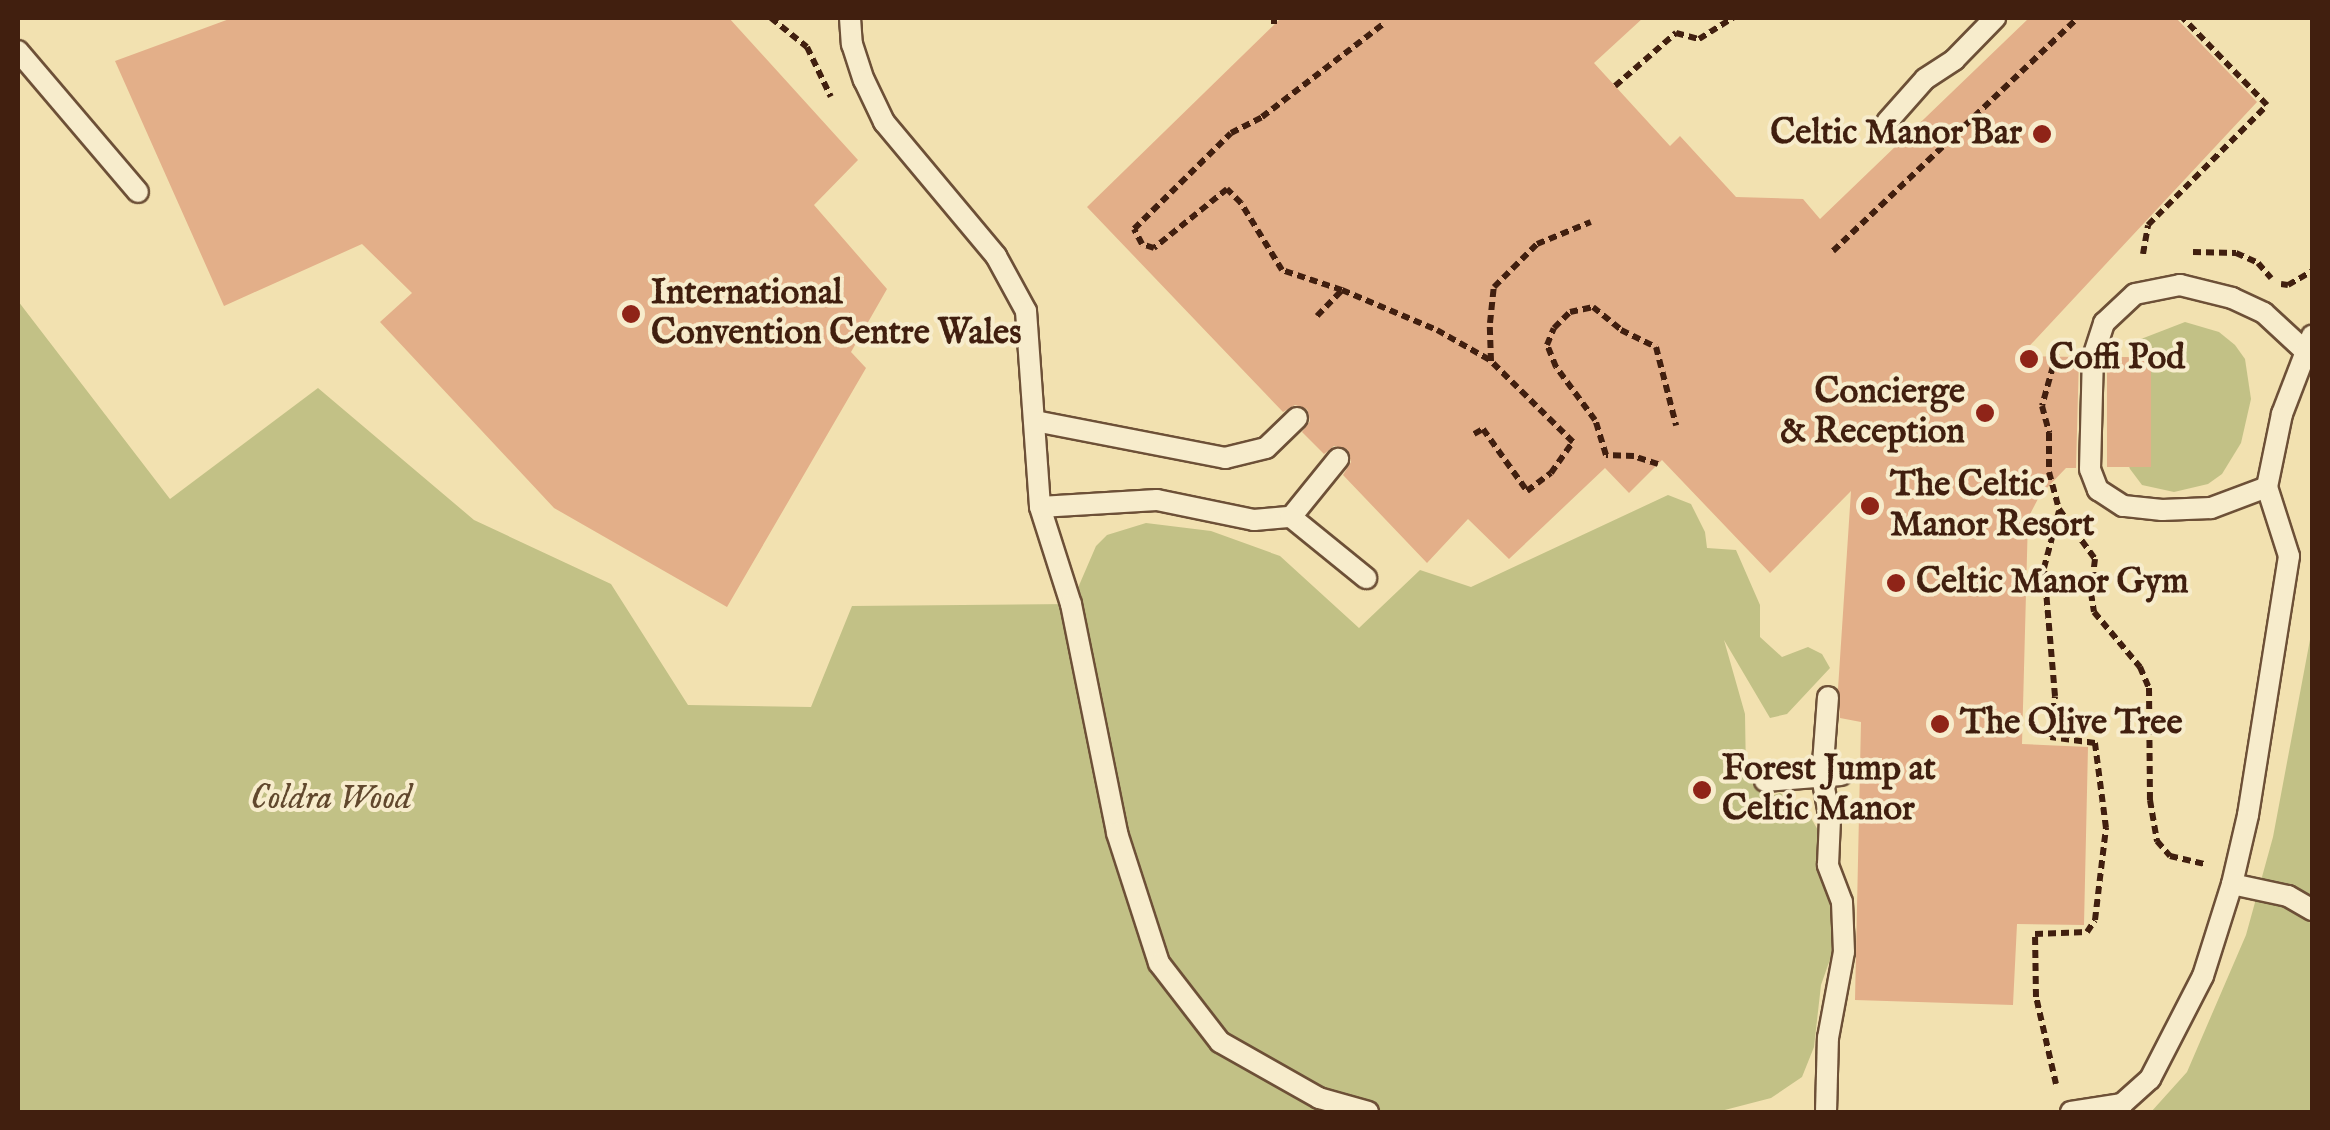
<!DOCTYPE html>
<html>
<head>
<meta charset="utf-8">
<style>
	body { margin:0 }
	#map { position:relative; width:2330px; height:1130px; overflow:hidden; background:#f2e1b0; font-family:"IM FELL English",serif }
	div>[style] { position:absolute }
	.green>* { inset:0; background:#c2c186 }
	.building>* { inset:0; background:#e3af89; transform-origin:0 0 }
	.path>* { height:6px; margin-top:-3px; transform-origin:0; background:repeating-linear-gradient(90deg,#411f0f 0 8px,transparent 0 13px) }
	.roads { filter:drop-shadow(2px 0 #6d5037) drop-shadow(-2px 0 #6d5037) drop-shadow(0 2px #6d5037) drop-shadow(0 -2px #6d5037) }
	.lane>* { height:20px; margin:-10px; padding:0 10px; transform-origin:10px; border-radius:10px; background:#f7eccc }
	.dots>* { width:28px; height:28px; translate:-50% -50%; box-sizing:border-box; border:5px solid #f7eccc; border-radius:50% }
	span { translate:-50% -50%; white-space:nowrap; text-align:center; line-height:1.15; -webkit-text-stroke:8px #f7eccc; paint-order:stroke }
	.poi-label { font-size:35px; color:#411f0f; font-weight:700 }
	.right { translate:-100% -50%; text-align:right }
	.left { translate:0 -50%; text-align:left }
	.park-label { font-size:35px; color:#61482d; font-style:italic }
	.frame { position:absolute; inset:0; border:20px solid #411f0f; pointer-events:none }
</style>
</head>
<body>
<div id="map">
	<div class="green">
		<i style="clip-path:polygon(18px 301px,170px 499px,318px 388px,474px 520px,611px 584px,688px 705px,811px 707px,852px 606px,1071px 604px,1096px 546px,1107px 535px,1146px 523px,1211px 531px,1280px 556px,1359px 628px,1420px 570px,1471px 587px,1668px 495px,1691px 504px,1705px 532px,1707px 548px,1736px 550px,1760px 605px,1760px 637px,1782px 657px,1808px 647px,1822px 654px,1830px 668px,1787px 714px,1770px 718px,1724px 640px,1745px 714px,1746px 775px,1765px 798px,1780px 793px,1804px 806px,1826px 844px,1840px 931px,1821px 985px,1814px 1047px,1802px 1077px,1771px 1098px,1717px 1112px,18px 1112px)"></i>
		<i style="clip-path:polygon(2185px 322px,2219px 332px,2235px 345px,2245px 359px,2251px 399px,2241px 443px,2222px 474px,2208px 484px,2174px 492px,2142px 485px,2130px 469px,2125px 457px,2129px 361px,2141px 339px)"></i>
		<i style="clip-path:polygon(2312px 629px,2312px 1112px,2151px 1112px,2187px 1072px,2246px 935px,2273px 837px)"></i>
	</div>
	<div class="building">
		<i style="clip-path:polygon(232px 18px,729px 18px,858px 160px,814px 205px,887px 289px,851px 352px,866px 368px,727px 607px,554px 508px,380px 322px,412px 293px,362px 244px,224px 306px,115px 61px)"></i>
		<i style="clip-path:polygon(1281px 18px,1643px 18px,1594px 63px,1670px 146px,1680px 136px,1736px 197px,1803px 199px,1820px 219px,2029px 18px,2176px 18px,2257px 102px,2020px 356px,2079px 357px,2076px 468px,2066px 468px,2040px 495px,2028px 518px,2022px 744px,2088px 747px,2084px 925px,2017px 924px,2013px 1005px,1855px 1000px,1861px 722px,1840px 718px,1838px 689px,1851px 491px,1770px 573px,1662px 460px,1629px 493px,1605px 468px,1509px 559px,1468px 519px,1427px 563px,1343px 475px,1351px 462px,1347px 449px,1334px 446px,1324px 454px,1302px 432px,1310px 421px,1307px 409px,1295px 405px,1283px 412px,1087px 207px)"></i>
		<i style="left:2107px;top:357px;width:44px;height:110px"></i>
	</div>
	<div class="path">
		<i style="left:771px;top:18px;width:46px;rotate:38.9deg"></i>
		<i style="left:807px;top:47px;width:55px;rotate:64.4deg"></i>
		<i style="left:1274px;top:18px;width:6px;rotate:90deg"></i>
		<i style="left:1615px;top:86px;width:81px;rotate:-41deg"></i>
		<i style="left:1676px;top:33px;width:24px;rotate:15deg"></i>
		<i style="left:1699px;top:39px;width:40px;rotate:-32deg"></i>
		<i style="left:1833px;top:251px;width:338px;rotate:-43.6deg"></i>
		<i style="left:2193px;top:252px;width:43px;rotate:1.3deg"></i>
		<i style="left:2236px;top:253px;width:24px;rotate:24deg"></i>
		<i style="left:2258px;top:263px;width:20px;rotate:49deg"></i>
		<i style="left:2143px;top:254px;width:29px;rotate:-80deg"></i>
		<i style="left:2148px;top:225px;width:169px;rotate:-45.2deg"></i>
		<i style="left:2267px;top:105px;width:121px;rotate:-134deg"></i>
		<i style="left:2281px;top:284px;width:7px;rotate:8deg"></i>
		<i style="left:2288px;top:285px;width:28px;rotate:-30deg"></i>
		<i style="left:1342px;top:290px;width:63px;rotate:-161.6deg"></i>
		<i style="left:1282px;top:270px;width:79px;rotate:-121.5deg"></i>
		<i style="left:1241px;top:203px;width:20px;rotate:-135deg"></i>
		<i style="left:1227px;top:189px;width:94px;rotate:141.1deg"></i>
		<i style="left:1154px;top:248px;width:13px;rotate:-162deg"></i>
		<i style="left:1142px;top:244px;width:17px;rotate:-118deg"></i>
		<i style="left:1134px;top:229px;width:136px;rotate:-44.7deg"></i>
		<i style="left:1231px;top:133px;width:35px;rotate:-27deg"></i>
		<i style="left:1262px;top:117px;width:153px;rotate:-37.5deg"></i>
		<i style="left:1317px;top:316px;width:36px;rotate:-46deg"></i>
		<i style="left:1342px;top:290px;width:103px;rotate:22.8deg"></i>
		<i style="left:1437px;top:330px;width:61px;rotate:29.5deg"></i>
		<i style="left:2060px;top:341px;width:67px;rotate:105.5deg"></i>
		<i style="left:2042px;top:406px;width:28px;rotate:75deg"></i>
		<i style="left:2049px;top:433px;width:39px;rotate:90deg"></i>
		<i style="left:2049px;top:472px;width:38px;rotate:75deg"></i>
		<i style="left:2059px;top:509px;width:62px;rotate:54.2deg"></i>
		<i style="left:2095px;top:559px;width:34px;rotate:97deg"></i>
		<i style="left:2091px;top:593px;width:19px;rotate:81deg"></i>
		<i style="left:2094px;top:612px;width:72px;rotate:50.1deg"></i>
		<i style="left:2140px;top:667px;width:23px;rotate:67deg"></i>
		<i style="left:2149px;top:688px;width:112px;rotate:89.5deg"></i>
		<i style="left:2150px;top:800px;width:42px;rotate:80.3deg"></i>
		<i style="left:2157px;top:841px;width:20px;rotate:49deg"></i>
		<i style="left:2170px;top:856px;width:36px;rotate:13deg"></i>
		<i style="left:1474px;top:434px;width:10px;rotate:-29deg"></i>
		<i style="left:1483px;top:429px;width:76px;rotate:54.6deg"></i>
		<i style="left:1527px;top:491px;width:30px;rotate:-37deg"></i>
		<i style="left:1551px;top:473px;width:38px;rotate:-55deg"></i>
		<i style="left:1573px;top:442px;width:115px;rotate:-135.4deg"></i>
		<i style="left:1491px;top:361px;width:38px;rotate:-92deg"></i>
		<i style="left:1490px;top:323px;width:36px;rotate:-84deg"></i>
		<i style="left:1494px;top:287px;width:61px;rotate:-45deg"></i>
		<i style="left:1537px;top:244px;width:58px;rotate:-22.2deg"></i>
		<i style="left:1658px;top:464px;width:25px;rotate:-162deg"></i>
		<i style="left:1634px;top:456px;width:28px;rotate:-178deg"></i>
		<i style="left:1606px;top:455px;width:37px;rotate:-107deg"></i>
		<i style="left:1595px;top:420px;width:66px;rotate:-126.3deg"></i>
		<i style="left:1556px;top:367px;width:24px;rotate:-112deg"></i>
		<i style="left:1547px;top:345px;width:18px;rotate:-68deg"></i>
		<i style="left:1554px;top:328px;width:23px;rotate:-45deg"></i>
		<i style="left:1570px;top:312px;width:24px;rotate:-12deg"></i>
		<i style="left:1593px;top:307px;width:36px;rotate:39deg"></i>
		<i style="left:1621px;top:330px;width:39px;rotate:26deg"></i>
		<i style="left:1656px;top:347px;width:81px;rotate:75.6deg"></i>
		<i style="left:2056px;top:1084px;width:89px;rotate:-102.9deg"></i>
		<i style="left:2036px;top:997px;width:63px;rotate:-90.9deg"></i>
		<i style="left:2035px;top:934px;width:52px;rotate:-2.2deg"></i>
		<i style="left:2087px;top:932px;width:14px;rotate:-56deg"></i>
		<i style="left:2095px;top:920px;width:93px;rotate:-83.2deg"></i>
		<i style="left:2106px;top:828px;width:86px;rotate:-97.4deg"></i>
		<i style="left:2095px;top:743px;width:45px;rotate:-172.4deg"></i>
		<i style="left:2050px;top:737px;width:41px;rotate:-83deg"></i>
		<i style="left:2055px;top:696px;width:128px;rotate:-94.9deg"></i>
		<i style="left:2044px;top:568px;width:59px;rotate:-75.3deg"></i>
	</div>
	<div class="roads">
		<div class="lane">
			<i style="left:850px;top:18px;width:26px;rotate:86deg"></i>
			<i style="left:852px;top:44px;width:38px;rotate:72deg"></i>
			<i style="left:864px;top:80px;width:47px;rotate:64.5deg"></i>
			<i style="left:884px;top:122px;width:175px;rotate:50.1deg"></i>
			<i style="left:996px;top:256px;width:63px;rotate:61.4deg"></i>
			<i style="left:1026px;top:311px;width:196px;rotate:85.9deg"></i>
			<i style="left:1040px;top:507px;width:102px;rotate:72.3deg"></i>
			<i style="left:1071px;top:604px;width:234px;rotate:78.6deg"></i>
			<i style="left:1117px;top:833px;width:137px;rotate:72.1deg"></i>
			<i style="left:1159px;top:963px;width:100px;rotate:52.3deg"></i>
			<i style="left:1220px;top:1042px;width:114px;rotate:29.5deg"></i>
			<i style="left:1319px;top:1098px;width:51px;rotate:15.9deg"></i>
			<i style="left:18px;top:51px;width:185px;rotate:49.6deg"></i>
			<i style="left:1887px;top:122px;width:57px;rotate:-48.5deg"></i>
			<i style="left:1925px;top:79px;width:35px;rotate:-33deg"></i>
			<i style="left:1954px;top:60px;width:59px;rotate:-45.7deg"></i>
			<i style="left:1035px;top:421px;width:194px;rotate:11deg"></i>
			<i style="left:1225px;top:458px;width:42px;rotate:-13.7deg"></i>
			<i style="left:1266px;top:448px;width:43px;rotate:-44.1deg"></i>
			<i style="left:2267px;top:487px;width:60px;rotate:159.4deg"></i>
			<i style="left:2211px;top:508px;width:49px;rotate:177.7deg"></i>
			<i style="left:2162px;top:510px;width:39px;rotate:-174deg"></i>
			<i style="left:2123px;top:506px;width:30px;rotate:-147deg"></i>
			<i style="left:2098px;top:490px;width:22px;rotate:-111deg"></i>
			<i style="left:2090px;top:469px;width:112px;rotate:-88.5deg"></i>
			<i style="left:2093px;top:357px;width:36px;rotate:-72deg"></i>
			<i style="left:2104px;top:323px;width:42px;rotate:-43.1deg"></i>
			<i style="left:2135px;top:294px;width:46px;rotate:-11.3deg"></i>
			<i style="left:2180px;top:285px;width:54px;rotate:14deg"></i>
			<i style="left:2232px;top:298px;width:35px;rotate:25deg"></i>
			<i style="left:2264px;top:313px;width:54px;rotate:42.8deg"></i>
			<i style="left:1040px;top:507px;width:117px;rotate:-3.4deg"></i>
			<i style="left:1157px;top:500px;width:99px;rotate:11.7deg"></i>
			<i style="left:1254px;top:520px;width:37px;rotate:-5deg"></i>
			<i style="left:1291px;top:517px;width:75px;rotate:-51deg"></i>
			<i style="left:1291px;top:517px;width:97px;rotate:39.1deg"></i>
			<i style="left:1765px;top:781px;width:76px;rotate:-4.5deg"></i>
			<i style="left:2232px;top:884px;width:57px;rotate:12.1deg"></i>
			<i style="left:2288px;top:896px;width:28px;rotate:30deg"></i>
			<i style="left:1826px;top:1112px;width:74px;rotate:-88.5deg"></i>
			<i style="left:1828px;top:1038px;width:87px;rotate:-79.5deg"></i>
			<i style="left:1844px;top:952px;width:50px;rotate:-92.3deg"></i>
			<i style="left:1842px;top:902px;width:40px;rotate:-111deg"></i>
			<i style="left:1828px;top:865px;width:45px;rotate:-87.5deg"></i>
			<i style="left:1830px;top:820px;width:44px;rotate:-100.5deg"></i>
			<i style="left:1822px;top:777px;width:80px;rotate:-85.7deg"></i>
			<i style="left:2071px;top:1112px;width:52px;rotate:-8.9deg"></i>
			<i style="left:2119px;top:1112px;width:9px;rotate:-69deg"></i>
			<i style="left:2122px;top:1104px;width:38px;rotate:-42deg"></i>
			<i style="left:2150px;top:1079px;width:116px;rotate:-62.8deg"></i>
			<i style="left:2203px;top:976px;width:96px;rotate:-72.5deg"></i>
			<i style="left:2232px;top:884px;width:71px;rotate:-76.9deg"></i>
			<i style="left:2248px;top:815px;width:262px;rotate:-81deg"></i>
			<i style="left:2289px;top:556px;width:72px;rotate:-107.7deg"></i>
			<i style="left:2267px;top:487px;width:75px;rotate:-78.4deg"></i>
			<i style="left:2282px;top:414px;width:84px;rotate:-69deg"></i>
		</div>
	</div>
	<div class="dots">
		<i style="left:2042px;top:134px;background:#8f2418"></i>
		<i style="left:631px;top:314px;background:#8f2418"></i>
		<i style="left:2029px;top:359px;background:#8f2418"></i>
		<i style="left:1985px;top:413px;background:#8f2418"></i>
		<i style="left:1870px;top:506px;background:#8f2418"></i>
		<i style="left:1896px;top:583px;background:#8f2418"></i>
		<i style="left:1940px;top:724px;background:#8f2418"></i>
		<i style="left:1702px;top:790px;background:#8f2418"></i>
	</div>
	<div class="poi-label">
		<span class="right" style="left:2022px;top:134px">Celtic Manor Bar</span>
		<span class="left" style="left:651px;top:314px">International<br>Convention Centre Wales</span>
		<span class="left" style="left:2049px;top:359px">Coffi Pod</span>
		<span class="right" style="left:1965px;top:413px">Concierge<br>&amp; Reception</span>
		<span class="left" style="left:1890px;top:506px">The Celtic<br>Manor Resort</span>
		<span class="left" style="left:1916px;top:583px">Celtic Manor Gym</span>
		<span class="left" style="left:1960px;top:724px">The Olive Tree</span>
		<span class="left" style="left:1722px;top:790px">Forest Jump at<br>Celtic Manor</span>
	</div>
	<div class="park-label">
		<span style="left:331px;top:799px">Coldra Wood</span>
	</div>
	<div class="frame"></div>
</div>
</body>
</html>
